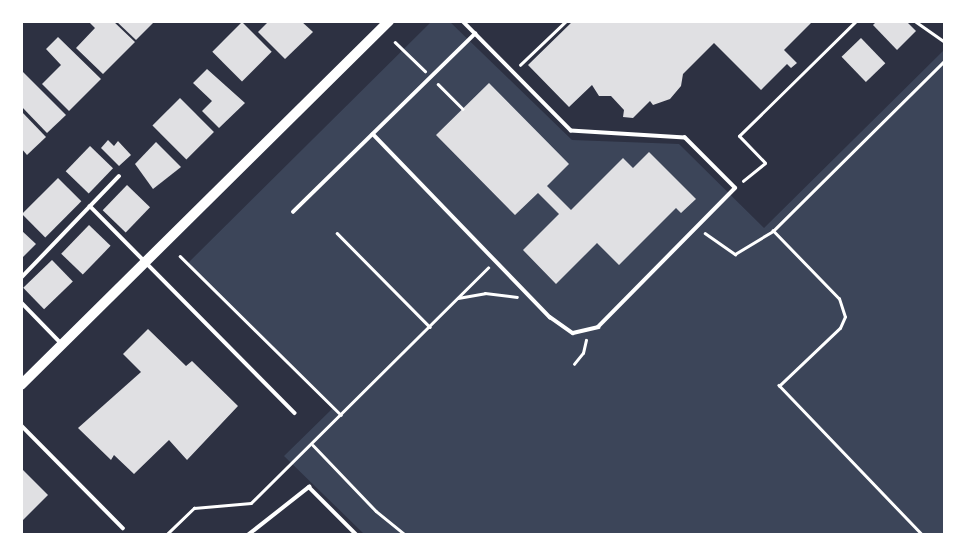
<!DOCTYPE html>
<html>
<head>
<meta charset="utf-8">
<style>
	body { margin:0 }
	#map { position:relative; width:966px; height:556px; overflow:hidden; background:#2d3142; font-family:Lato,sans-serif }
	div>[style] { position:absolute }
	.green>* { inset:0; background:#3c4559 }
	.building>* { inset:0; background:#e0e0e3; transform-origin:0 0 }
	.path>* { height:2.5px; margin:-1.25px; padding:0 1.25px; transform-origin:1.25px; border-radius:1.25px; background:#fff }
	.service>* { height:3.5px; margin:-1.75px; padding:0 1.75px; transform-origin:1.75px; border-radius:1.75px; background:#fff }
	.tertiary>* { height:10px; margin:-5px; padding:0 5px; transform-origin:5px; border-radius:5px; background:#fff }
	span { translate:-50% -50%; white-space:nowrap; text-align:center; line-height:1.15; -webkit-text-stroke:6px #fff; paint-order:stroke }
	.frame { position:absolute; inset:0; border:23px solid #fff; pointer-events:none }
</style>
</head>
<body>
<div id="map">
	<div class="green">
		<i style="clip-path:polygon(432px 21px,449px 21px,572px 140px,679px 144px,764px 228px,945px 49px,945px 535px,365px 535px,284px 456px,333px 408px,188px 263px)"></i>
	</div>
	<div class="building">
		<i style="clip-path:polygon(88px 21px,113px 21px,135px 42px,103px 74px,76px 48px,95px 28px)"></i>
		<i style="clip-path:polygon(116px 21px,155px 21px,136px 40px)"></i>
		<i style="clip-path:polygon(269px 21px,301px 21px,313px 32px,285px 59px,258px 32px)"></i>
		<i style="clip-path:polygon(573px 21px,813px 21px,784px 50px,797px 63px,791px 68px,787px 64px,761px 90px,714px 43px,683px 74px,681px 86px,670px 99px,653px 105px,650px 101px,633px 118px,623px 117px,624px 110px,611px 96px,599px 96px,592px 85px,569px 107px,528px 65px)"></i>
		<i style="clip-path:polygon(877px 21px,906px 21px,916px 31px,897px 50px,873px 25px)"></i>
		<i style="left:242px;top:22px;width:42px;height:42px;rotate:45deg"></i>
		<i style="clip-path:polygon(58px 37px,101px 79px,69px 111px,42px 84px,61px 65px,46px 49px)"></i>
		<i style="left:861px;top:38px;width:35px;height:27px;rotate:46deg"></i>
		<i style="clip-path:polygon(207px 69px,245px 103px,219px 128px,202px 111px,212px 101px,193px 83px)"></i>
		<i style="clip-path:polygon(21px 70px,66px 115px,47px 133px,21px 106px)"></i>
		<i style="clip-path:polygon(489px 83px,569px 164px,547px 186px,571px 210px,623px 158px,633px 168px,649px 152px,696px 199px,681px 213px,676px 208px,619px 265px,597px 243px,556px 284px,523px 250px,559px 214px,538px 193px,515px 215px,436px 135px)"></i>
		<i style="left:180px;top:98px;width:48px;height:39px;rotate:45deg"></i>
		<i style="clip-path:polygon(21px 111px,46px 137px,27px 155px,21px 148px)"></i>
		<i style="clip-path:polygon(108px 140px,114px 146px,118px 141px,131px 155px,119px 166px,101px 148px)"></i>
		<i style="clip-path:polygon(156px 142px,181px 167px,153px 189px,135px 164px)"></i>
		<i style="left:90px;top:146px;width:32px;height:35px;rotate:44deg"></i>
		<i style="left:58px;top:178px;width:33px;height:51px;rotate:45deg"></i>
		<i style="left:127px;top:185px;width:32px;height:35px;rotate:44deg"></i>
		<i style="left:89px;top:225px;width:30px;height:40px;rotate:44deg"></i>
		<i style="clip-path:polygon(21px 230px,36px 244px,21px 259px)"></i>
		<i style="left:52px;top:260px;width:30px;height:40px;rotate:46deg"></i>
		<i style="clip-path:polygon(148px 329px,186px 366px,192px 361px,238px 406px,187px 460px,169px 440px,134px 474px,114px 455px,111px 460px,78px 428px,141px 372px,123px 354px)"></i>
		<i style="clip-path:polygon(21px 468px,48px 495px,21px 522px)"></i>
	</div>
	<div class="path">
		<i style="left:915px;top:21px;width:37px;rotate:35deg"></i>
		<i style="left:395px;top:42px;width:42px;rotate:44deg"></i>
		<i style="left:520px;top:65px;width:64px;rotate:-43.7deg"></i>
		<i style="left:438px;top:84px;width:35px;rotate:45deg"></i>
		<i style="left:743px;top:181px;width:28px;rotate:-39deg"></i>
		<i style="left:765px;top:163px;width:37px;rotate:-134deg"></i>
		<i style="left:739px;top:136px;width:164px;rotate:-44.5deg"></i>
		<i style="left:337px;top:233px;width:132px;rotate:45.3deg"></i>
		<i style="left:705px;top:233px;width:37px;rotate:35deg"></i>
		<i style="left:735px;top:254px;width:44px;rotate:-31.2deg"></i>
		<i style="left:180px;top:256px;width:226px;rotate:44.6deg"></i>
		<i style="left:458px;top:298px;width:27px;rotate:-10deg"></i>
		<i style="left:485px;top:293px;width:32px;rotate:7deg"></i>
		<i style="left:574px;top:364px;width:14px;rotate:-51deg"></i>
		<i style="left:583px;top:353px;width:13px;rotate:-77deg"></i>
		<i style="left:313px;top:445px;width:91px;rotate:46.3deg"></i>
		<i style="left:376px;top:511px;width:38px;rotate:39deg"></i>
		<i style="left:166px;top:535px;width:39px;rotate:-44deg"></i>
		<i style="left:194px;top:508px;width:57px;rotate:-5deg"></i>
		<i style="left:251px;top:503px;width:334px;rotate:-44.8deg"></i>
		<i style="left:922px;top:535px;width:207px;rotate:-133.8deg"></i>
		<i style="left:779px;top:386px;width:84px;rotate:-43.6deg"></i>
		<i style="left:840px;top:328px;width:12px;rotate:-66deg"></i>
		<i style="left:845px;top:317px;width:19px;rotate:-108deg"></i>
		<i style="left:839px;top:299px;width:95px;rotate:-134.1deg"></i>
		<i style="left:773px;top:231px;width:243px;rotate:-44.8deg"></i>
	</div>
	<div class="service">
		<i style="left:373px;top:134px;width:255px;rotate:46deg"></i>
		<i style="left:550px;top:317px;width:28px;rotate:35deg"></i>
		<i style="left:573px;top:333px;width:26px;rotate:-13deg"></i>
		<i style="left:598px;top:327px;width:195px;rotate:-45.4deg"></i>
		<i style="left:735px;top:188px;width:71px;rotate:-135deg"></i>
		<i style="left:685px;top:138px;width:114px;rotate:-176.5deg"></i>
		<i style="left:571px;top:131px;width:155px;rotate:-134.7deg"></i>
		<i style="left:90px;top:206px;width:291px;rotate:45.3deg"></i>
		<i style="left:293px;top:212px;width:255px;rotate:-44.4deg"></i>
		<i style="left:21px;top:278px;width:141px;rotate:-46.1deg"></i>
		<i style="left:21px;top:302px;width:57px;rotate:45.7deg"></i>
		<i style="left:21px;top:425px;width:145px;rotate:45.3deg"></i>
		<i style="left:248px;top:535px;width:78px;rotate:-38.2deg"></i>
		<i style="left:309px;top:487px;width:68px;rotate:45deg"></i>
	</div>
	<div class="tertiary">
		<i style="left:21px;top:385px;width:518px;rotate:-44.69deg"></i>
	</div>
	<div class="frame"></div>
</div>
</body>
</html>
